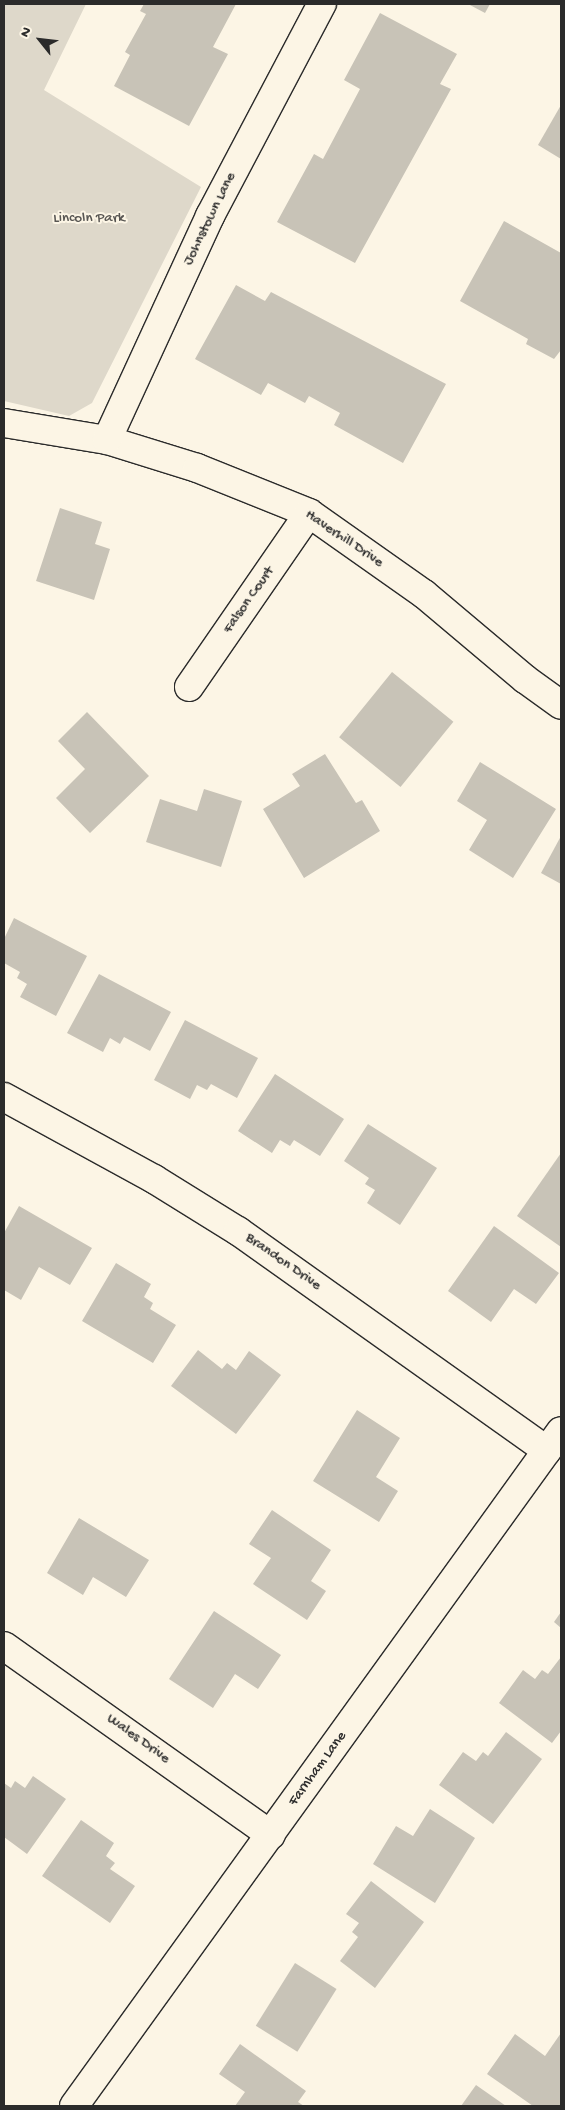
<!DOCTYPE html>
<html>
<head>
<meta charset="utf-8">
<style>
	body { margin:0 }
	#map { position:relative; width:565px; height:2110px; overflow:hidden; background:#fcf5e5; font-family:"Gochi Hand",sans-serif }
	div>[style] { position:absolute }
	.green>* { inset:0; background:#ded8ca }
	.building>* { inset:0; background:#c8c3b7; transform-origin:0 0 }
	.roads { filter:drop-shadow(1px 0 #2b2b2b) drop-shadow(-1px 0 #2b2b2b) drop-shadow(0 1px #2b2b2b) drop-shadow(0 -1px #2b2b2b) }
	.street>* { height:28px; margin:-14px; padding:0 14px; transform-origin:14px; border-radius:14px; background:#fcf5e5 }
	span { translate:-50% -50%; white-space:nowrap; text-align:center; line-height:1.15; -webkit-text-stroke:4px #fcf5e5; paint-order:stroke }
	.park-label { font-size:15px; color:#585653 }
	.street-label { font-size:15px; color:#2b2b2b }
	.frame { position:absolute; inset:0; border:5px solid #2b2b2b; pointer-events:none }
	.north { position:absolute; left:15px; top:15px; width:50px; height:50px; -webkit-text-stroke:4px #fcf5e5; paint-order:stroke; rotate:299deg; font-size:14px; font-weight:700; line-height:20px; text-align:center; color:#2b2b2b }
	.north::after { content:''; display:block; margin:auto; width:18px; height:22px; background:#2b2b2b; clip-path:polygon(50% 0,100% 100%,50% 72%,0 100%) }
</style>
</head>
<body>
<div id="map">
	<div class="green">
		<i style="clip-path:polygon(4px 4px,86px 4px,44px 90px,201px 187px,92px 403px,69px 416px,4px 401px)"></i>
	</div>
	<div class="building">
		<i style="clip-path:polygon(144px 4px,236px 4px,213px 47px,228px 54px,189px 126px,114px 86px,130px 55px,125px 52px,146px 14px,140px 11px)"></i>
		<i style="clip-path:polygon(468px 4px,490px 4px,485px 13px)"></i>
		<i style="clip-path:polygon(380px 13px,457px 54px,440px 84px,451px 89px,355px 263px,277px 222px,314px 154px,323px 159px,360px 89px,344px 80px)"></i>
		<i style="clip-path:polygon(561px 105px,561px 159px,538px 145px)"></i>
		<i style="clip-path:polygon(504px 221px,561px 253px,561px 350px,554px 359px,526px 344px,528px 339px,460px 301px)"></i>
		<i style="clip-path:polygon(236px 285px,265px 301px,271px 292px,446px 384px,403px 463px,334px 425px,340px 413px,309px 396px,305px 403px,268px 383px,261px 395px,195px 359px)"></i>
		<i style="clip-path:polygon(60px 508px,102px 522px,95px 544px,110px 549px,94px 600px,36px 581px)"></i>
		<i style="left:392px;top:672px;width:79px;height:84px;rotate:39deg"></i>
		<i style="clip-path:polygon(87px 712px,149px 776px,90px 833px,56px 798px,85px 769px,58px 741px)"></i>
		<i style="clip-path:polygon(325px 754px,356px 803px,362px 800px,380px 831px,304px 878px,263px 809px,300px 786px,292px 774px)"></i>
		<i style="clip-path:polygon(480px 762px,556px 809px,513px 878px,469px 850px,487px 820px,457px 801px)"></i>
		<i style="clip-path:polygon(204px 789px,242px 801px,221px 867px,146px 842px,160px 799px,197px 811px)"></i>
		<i style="clip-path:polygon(561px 836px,561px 884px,541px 873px)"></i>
		<i style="clip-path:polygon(14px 918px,87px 956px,56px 1016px,20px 997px,27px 984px,17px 978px,20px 972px,4px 963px,4px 939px)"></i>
		<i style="clip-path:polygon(99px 974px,171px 1012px,150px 1051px,124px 1037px,120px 1044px,110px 1038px,103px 1052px,67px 1033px)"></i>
		<i style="clip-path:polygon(185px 1020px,258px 1058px,237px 1098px,211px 1084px,207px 1090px,197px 1085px,190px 1099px,154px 1080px)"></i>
		<i style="clip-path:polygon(275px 1074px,344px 1119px,320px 1156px,294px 1140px,290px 1146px,280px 1140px,272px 1153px,238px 1131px)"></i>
		<i style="clip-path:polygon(368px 1124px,437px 1168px,400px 1225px,367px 1203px,375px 1190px,365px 1184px,369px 1178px,344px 1161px)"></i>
		<i style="clip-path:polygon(561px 1153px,561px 1247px,517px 1216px)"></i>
		<i style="clip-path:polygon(19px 1206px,92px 1248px,70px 1285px,39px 1267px,21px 1300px,4px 1290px,4px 1233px)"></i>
		<i style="clip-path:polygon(494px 1226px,559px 1273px,536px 1304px,514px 1289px,491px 1322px,448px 1291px)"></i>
		<i style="clip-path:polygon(116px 1263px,151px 1284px,144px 1297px,153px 1303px,150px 1309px,176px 1325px,153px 1363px,82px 1321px)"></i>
		<i style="clip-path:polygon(198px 1350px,222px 1369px,227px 1363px,236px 1370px,249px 1351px,281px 1375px,236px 1434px,171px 1386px)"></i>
		<i style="clip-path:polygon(357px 1410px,400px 1438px,376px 1477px,398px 1491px,379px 1522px,313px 1481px)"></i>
		<i style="clip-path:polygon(272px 1510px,331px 1550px,311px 1581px,326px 1591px,307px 1620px,253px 1584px,271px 1558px,249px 1544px)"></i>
		<i style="clip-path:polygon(79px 1518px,149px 1560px,126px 1597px,93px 1577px,83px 1595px,47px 1573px)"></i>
		<i style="clip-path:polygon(214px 1611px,281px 1655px,258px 1689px,235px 1674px,213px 1708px,169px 1679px)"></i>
		<i style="clip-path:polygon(561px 1612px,561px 1628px,554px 1622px)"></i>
		<i style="clip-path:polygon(561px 1657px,561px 1731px,552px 1743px,499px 1703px,523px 1670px,535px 1679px,542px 1670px,548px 1674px)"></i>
		<i style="clip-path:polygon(506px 1732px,542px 1759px,493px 1824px,439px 1785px,463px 1752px,476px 1761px,483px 1752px,488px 1756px)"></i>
		<i style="clip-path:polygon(33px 1776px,66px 1799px,27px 1854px,4px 1837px,4px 1783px,11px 1788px,15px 1781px,25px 1788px)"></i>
		<i style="clip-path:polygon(430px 1809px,475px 1838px,435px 1903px,373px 1864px,396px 1826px,413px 1836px)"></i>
		<i style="clip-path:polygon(81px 1820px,114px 1843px,106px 1856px,115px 1863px,110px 1869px,135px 1886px,110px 1923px,42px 1876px)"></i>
		<i style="clip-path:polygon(371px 1881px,424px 1922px,375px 1988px,340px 1961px,358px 1937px,352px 1932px,359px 1923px,346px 1914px)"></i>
		<i style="left:295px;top:1963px;width:49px;height:74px;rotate:32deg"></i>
		<i style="clip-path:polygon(561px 2033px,561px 2106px,533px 2106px,487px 2074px,515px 2034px,545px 2056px)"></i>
		<i style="clip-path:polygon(240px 2044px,306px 2091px,298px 2102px,304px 2106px,235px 2106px,245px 2092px,219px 2074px)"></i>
		<i style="clip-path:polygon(476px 2085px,506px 2106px,461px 2106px)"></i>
	</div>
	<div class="roads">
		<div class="street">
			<i style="left:4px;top:423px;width:104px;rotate:9.4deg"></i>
			<i style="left:107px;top:440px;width:94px;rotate:17.3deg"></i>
			<i style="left:197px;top:468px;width:121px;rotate:21.9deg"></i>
			<i style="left:309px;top:513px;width:141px;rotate:35.2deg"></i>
			<i style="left:424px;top:594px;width:132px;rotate:40.1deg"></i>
			<i style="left:525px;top:679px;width:44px;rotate:35.8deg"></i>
			<i style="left:107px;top:440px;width:247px;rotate:-65.3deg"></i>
			<i style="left:210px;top:216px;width:240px;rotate:-62.2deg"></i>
			<i style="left:189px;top:687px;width:211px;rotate:-55.4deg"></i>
			<i style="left:4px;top:1097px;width:171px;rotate:28.7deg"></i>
			<i style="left:154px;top:1179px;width:99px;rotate:31.8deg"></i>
			<i style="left:238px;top:1231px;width:379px;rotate:35.4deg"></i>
			<i style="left:4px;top:1646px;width:327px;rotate:35.3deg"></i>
			<i style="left:74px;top:2106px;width:832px;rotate:-54.19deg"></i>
		</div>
	</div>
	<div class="park-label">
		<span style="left:89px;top:219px">Lincoln Park</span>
	</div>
	<div class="street-label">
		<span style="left:210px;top:219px;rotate:-64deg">Johnstown Lane</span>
		<span style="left:344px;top:539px;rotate:34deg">Haverhill Drive</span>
		<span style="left:249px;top:600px;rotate:-55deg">Falson Court</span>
		<span style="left:283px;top:1262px;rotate:35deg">Brandon Drive</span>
		<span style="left:138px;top:1739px;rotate:36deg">Wales Drive</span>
		<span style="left:318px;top:1769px;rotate:-54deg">Farnham Lane</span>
	</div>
	<div class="frame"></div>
	<div class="north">N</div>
</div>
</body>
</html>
